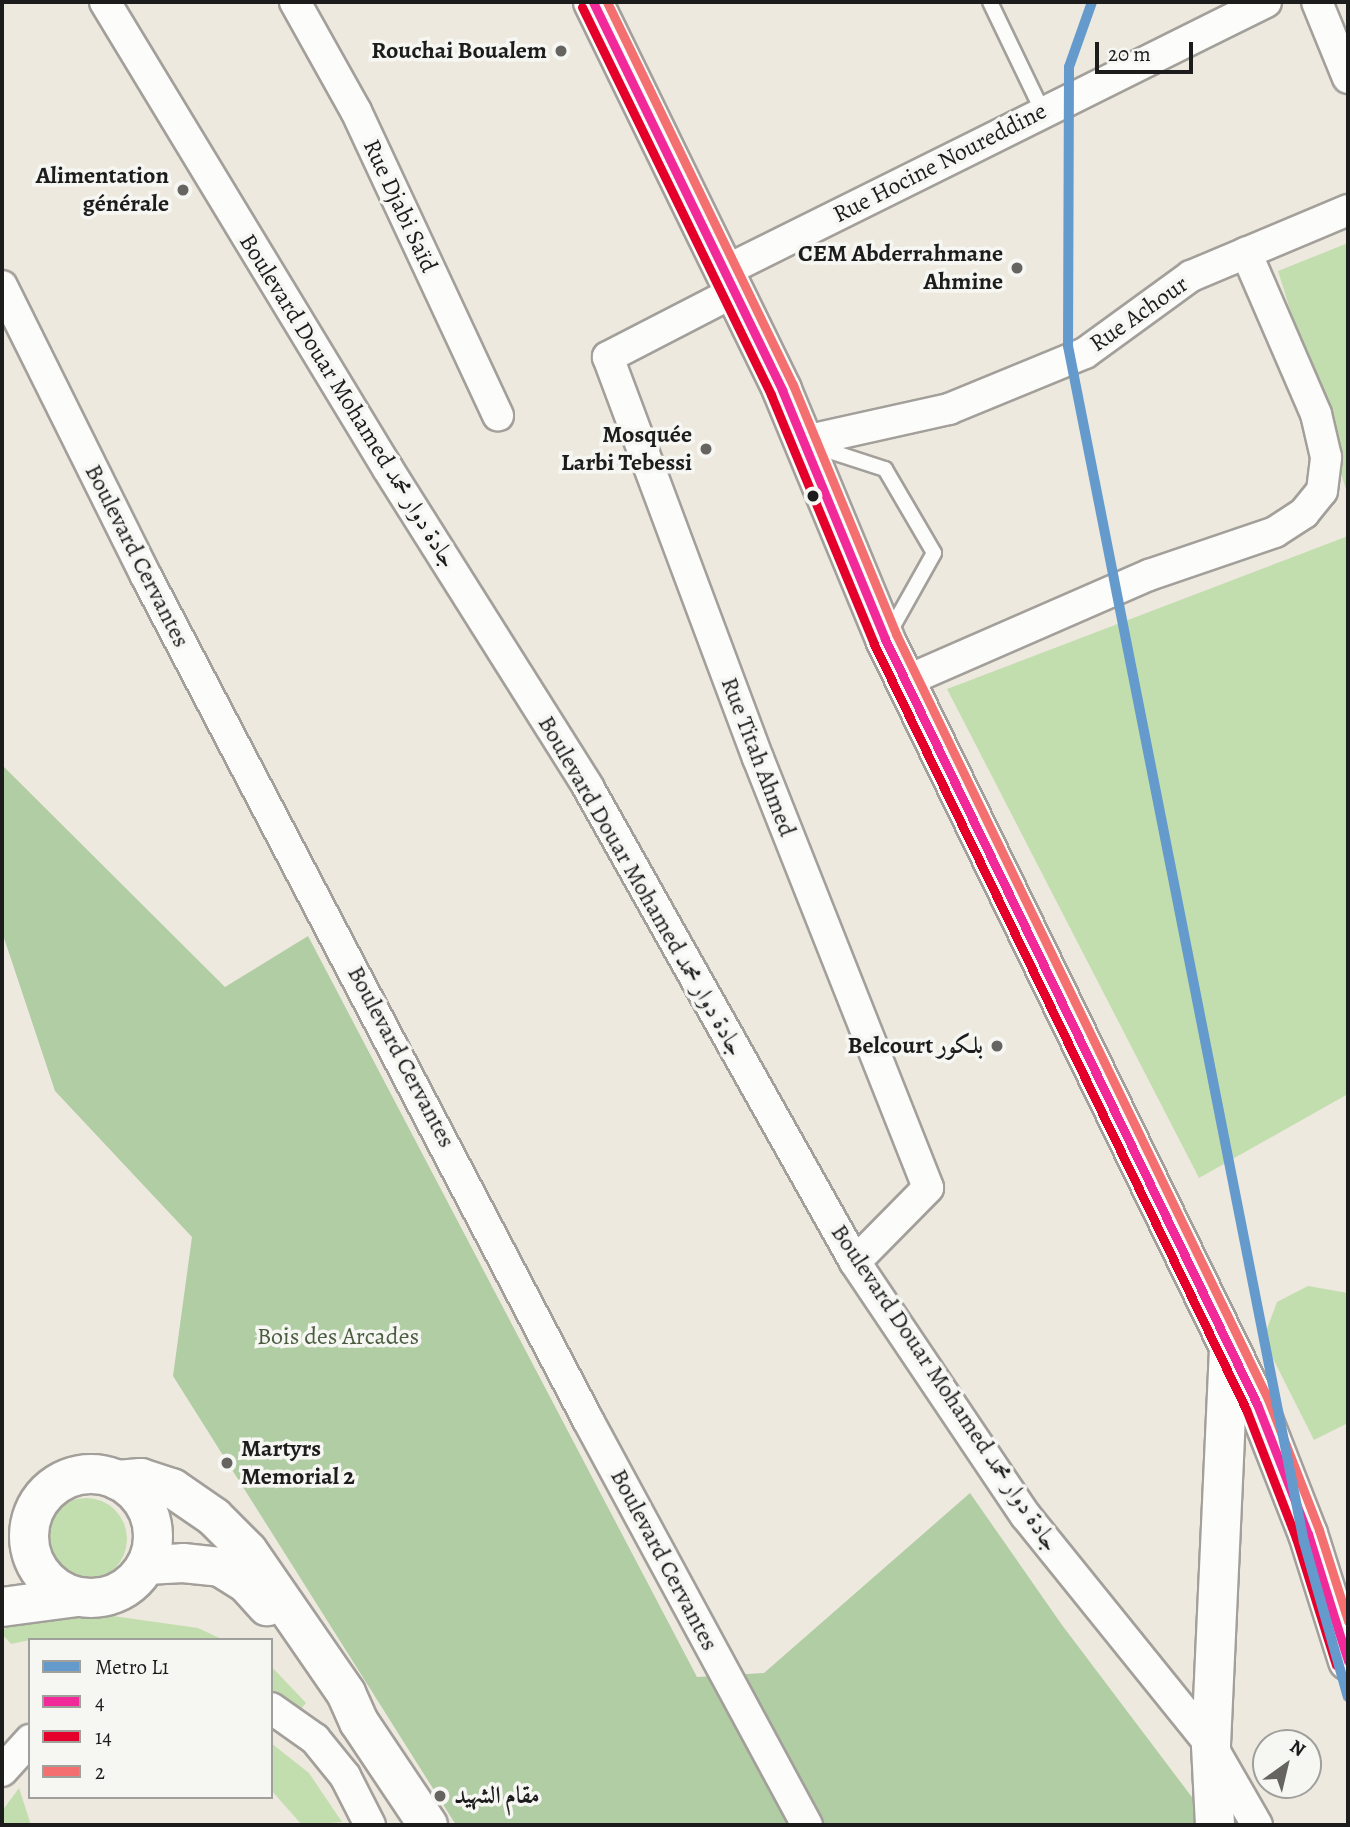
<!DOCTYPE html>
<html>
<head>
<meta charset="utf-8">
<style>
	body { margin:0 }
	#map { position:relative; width:1350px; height:1827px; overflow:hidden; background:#eee9df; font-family:Alegreya,Amiri,serif }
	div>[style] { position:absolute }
	.green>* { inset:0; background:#c3deae }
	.round { border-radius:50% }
	.forest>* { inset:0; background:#b1cda4 }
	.roads { filter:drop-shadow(2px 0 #a39f9a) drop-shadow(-2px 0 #a39f9a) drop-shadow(0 2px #a39f9a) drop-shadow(0 -2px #a39f9a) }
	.lane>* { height:14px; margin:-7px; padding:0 7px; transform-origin:7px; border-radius:7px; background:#fcfcfa }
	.street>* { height:30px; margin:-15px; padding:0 15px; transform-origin:15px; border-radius:15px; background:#fcfcfa }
	.secondary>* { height:38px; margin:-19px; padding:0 19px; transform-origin:19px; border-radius:19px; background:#fcfcfa }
	.secondary>.ring { margin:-19px; padding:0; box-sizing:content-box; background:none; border:38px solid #fcfcfa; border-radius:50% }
	.primary>* { height:38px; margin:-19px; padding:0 19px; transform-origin:19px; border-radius:19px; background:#fcfcfa }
	.bus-1>* { height:9px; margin:-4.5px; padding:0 4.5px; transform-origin:4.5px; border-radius:4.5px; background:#f22a99 }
	.bus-2>* { height:9px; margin:-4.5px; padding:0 4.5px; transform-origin:4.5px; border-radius:4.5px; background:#e4002b }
	.bus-3>* { height:9px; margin:-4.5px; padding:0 4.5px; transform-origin:4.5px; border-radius:4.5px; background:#f46f6f }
	.metro-1>* { height:10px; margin:-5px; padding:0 5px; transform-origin:5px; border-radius:5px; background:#659acd }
	.dots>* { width:19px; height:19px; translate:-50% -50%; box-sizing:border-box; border:4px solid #f6f6f2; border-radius:50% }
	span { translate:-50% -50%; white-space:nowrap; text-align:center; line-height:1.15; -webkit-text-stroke:7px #f6f6f2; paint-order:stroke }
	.poi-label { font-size:24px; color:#1c1c1c; font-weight:700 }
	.right { translate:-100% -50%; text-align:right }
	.left { translate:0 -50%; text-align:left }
	.street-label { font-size:24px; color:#1c1c1c }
	.park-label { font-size:24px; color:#4a5d41 }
	.frame { position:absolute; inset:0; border:4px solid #1c1c1c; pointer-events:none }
	.legend { position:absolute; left:28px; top:1638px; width:245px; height:161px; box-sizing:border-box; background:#f6f6f2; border:2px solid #9f9f9c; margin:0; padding:9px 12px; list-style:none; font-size:21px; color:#1c1c1c }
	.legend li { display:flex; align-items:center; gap:14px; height:35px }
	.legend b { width:35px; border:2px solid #9f9f9c }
	.north { position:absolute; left:1252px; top:1729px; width:70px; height:70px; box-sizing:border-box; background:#f6f6f2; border:2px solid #9f9f9c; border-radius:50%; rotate:34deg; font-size:19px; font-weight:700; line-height:28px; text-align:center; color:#1c1c1c }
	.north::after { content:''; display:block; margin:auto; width:24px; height:32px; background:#666460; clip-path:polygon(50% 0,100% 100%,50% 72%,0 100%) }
	.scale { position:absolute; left:1095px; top:42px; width:98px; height:32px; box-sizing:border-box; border:4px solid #1c1c1c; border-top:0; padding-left:9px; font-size:21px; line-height:24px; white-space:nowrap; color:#1c1c1c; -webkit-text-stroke:5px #f6f6f2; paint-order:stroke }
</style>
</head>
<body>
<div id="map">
	<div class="green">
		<i style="clip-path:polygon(1348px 243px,1348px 496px,1278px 271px)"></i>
		<i style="clip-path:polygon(1348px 536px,1348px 1094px,1199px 1178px,947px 689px)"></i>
		<i style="clip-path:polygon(1308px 1286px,1348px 1293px,1348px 1423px,1314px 1440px,1263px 1339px,1277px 1302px)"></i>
		<i class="round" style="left:45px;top:1498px;width:82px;height:82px"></i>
		<i style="clip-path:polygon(113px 1616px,198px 1628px,224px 1640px,30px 1640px,11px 1644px,2px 1634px,8px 1622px)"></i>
		<i style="clip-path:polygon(271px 1666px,306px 1703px,300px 1710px,271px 1691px)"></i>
		<i style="clip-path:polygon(271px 1743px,309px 1773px,342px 1822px,302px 1825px,271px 1790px)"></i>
		<i style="clip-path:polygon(19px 1788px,31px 1825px,2px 1825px,2px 1811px)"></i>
	</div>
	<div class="forest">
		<i style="clip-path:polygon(2px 765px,225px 987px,308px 936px,697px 1677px,764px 1673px,970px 1493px,1062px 1625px,1213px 1825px,456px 1825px,173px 1376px,192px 1237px,55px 1091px,2px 932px)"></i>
	</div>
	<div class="roads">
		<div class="lane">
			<i style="left:990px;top:2px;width:122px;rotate:64.3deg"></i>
			<i style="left:811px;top:445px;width:78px;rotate:18deg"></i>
			<i style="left:885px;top:469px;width:97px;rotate:59.7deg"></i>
			<i style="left:934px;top:553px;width:94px;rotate:119.3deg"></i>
		</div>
		<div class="street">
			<i style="left:105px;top:2px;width:546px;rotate:58.78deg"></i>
			<i style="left:388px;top:469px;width:376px;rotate:57.8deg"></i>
			<i style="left:588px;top:787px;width:545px;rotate:60.66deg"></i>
			<i style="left:855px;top:1262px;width:306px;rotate:56.1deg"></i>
			<i style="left:1026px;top:1516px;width:294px;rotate:51.1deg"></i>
			<i style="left:1211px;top:1745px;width:92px;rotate:60.1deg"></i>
			<i style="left:295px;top:2px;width:125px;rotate:60.8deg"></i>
			<i style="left:356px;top:111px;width:336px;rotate:65deg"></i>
			<i style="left:1317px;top:2px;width:82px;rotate:67.8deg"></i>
			<i style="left:727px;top:270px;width:602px;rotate:-26.44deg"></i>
			<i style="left:2px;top:286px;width:324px;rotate:63.6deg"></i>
			<i style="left:146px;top:576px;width:953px;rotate:62.36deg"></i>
			<i style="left:588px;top:1420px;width:460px;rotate:61.6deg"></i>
			<i style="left:734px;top:292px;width:142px;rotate:152.7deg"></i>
			<i style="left:608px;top:357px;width:428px;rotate:69.5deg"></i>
			<i style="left:758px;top:758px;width:462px;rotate:68.4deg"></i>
			<i style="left:928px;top:1188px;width:104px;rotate:134.6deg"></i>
			<i style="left:805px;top:441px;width:148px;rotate:-12.5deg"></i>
			<i style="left:949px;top:409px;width:147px;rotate:-22.4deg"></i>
			<i style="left:1085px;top:353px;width:131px;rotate:-36deg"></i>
			<i style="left:1191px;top:276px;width:170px;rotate:-22.8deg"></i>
			<i style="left:906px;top:681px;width:265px;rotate:-23.6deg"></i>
			<i style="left:1149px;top:575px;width:133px;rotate:-18.8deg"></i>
			<i style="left:1275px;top:532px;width:35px;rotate:-33deg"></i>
			<i style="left:1304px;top:513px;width:28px;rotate:-51deg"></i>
			<i style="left:1322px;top:491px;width:34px;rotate:-83deg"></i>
			<i style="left:1326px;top:457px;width:44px;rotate:-103.1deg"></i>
			<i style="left:1316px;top:414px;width:176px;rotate:-113.4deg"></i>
			<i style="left:271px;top:1708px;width:54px;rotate:35.2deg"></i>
			<i style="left:315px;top:1739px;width:48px;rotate:51deg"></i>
			<i style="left:345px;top:1776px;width:55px;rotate:63deg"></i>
			<i style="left:2px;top:1771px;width:42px;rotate:-47.9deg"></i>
		</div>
		<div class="secondary">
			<i class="ring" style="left:29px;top:1474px;width:86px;height:86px"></i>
			<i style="left:117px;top:1480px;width:24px;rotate:-5deg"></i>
			<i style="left:141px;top:1478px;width:33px;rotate:18deg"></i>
			<i style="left:172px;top:1488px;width:51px;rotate:34.6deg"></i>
			<i style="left:214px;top:1517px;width:48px;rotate:45deg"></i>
			<i style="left:248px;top:1551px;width:173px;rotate:55.4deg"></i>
			<i style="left:346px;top:1693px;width:32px;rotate:66deg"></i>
			<i style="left:359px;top:1722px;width:124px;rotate:56.2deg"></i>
			<i style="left:147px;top:1565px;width:36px;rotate:-3deg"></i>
			<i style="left:183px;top:1563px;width:37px;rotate:6deg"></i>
			<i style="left:220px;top:1567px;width:32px;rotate:32deg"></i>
			<i style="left:247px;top:1584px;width:30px;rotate:48deg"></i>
			<i style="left:2px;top:1607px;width:76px;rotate:-7.6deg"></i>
			<i style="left:1215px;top:1825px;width:80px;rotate:-92.9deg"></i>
			<i style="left:1211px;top:1745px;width:396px;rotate:-87.4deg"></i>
		</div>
		<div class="primary">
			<i style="left:593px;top:2px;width:432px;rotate:64deg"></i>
			<i style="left:782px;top:390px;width:269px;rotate:67.5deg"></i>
			<i style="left:885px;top:639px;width:851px;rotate:64.07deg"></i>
			<i style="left:1257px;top:1404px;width:140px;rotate:68.6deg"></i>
			<i style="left:1308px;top:1534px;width:133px;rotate:72.5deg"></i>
		</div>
	</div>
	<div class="bus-1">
		<i style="left:593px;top:2px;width:432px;rotate:64deg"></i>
		<i style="left:782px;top:390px;width:269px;rotate:67.5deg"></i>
		<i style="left:885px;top:639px;width:851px;rotate:64.07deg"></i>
		<i style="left:1257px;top:1404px;width:140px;rotate:68.6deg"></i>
		<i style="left:1308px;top:1534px;width:133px;rotate:72.5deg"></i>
	</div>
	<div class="bus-2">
		<i style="left:582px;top:7px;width:432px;rotate:64deg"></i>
		<i style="left:771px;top:395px;width:269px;rotate:67.5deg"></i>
		<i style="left:874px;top:644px;width:851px;rotate:64.07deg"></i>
		<i style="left:1246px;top:1409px;width:138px;rotate:68.8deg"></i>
		<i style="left:1296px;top:1538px;width:133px;rotate:72.5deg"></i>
	</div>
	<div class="bus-3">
		<i style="left:607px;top:2px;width:426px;rotate:64.1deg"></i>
		<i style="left:793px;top:385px;width:269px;rotate:67.5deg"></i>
		<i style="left:896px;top:634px;width:851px;rotate:64.07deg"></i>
		<i style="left:1268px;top:1399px;width:141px;rotate:68.7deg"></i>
		<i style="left:1319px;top:1530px;width:96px;rotate:72.3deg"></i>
	</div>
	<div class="metro-1">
		<i style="left:1092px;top:2px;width:69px;rotate:109.5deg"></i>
		<i style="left:1069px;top:67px;width:279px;rotate:90.2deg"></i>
		<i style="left:1068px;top:346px;width:1219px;rotate:78.84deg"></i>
		<i style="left:1304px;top:1542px;width:161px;rotate:74.2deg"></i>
	</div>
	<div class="dots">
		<i style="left:561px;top:51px;background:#666460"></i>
		<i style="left:183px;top:190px;background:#666460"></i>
		<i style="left:1017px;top:268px;background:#666460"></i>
		<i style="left:706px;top:449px;background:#666460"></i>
		<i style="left:813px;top:496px;background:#1c1c1c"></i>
		<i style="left:997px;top:1046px;background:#666460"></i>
		<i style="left:227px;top:1463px;background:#666460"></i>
		<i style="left:440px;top:1796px;background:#666460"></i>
	</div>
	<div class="poi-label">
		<span class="right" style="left:547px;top:51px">Rouchai Boualem</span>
		<span class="right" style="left:169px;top:190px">Alimentation<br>générale</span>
		<span class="right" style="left:1003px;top:268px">CEM Abderrahmane<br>Ahmine</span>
		<span class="right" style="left:692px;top:449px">Mosquée<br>Larbi Tebessi</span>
		<span class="right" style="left:983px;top:1046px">Belcourt بلكور</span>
		<span class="left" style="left:241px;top:1463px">Martyrs<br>Memorial 2</span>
		<span class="left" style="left:454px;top:1796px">مقام الشهيد</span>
	</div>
	<div class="street-label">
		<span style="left:940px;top:163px;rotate:-27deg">Rue Hocine Noureddine</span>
		<span style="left:400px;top:206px;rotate:65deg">Rue Djabi Saïd</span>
		<span style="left:1139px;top:314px;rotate:-35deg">Rue Achour</span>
		<span style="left:348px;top:401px;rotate:58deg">Boulevard Douar Mohamed جادة دوار محمد</span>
		<span style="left:137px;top:556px;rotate:63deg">Boulevard Cervantes</span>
		<span style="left:758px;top:757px;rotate:69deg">Rue Titah Ahmed</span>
		<span style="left:641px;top:886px;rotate:60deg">Boulevard Douar Mohamed جادة دوار محمد</span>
		<span style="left:401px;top:1057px;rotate:62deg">Boulevard Cervantes</span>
		<span style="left:945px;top:1388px;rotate:56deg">Boulevard Douar Mohamed جادة دوار محمد</span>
		<span style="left:664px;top:1560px;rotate:62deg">Boulevard Cervantes</span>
	</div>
	<div class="park-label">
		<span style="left:338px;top:1337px">Bois des Arcades</span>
	</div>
	<div class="frame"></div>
	<ul class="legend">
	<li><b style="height:9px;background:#659acd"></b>Metro L1</li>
	<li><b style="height:9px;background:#f22a99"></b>4</li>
	<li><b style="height:9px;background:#e4002b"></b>14</li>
	<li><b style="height:9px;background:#f46f6f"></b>2</li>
	</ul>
	<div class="north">N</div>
	<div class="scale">20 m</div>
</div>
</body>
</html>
